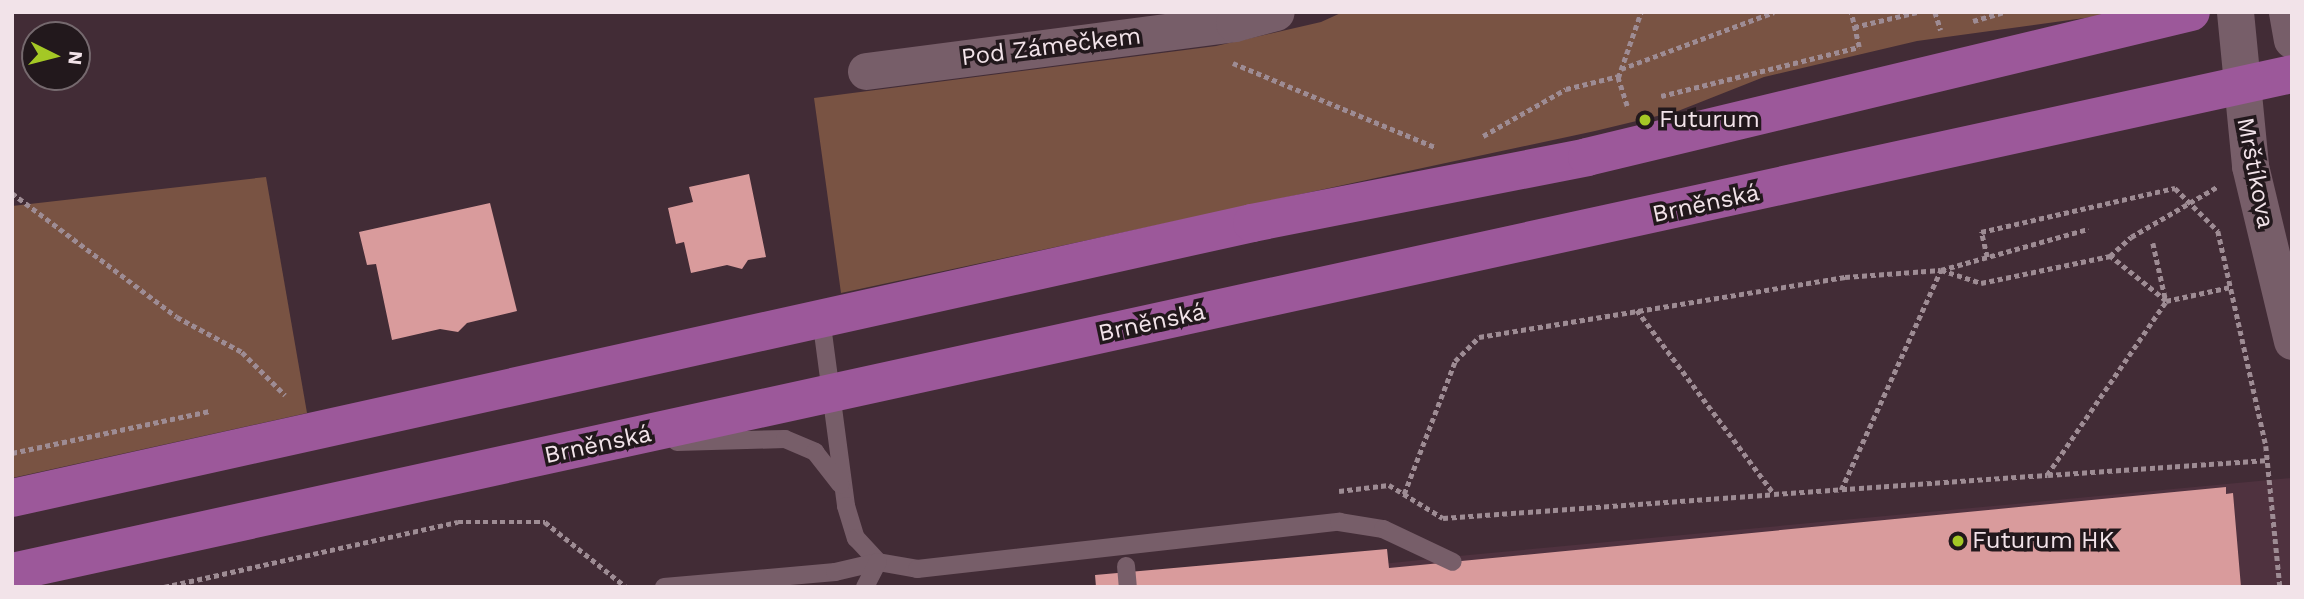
<!DOCTYPE html>
<html>
<head>
<meta charset="utf-8">
<style>
	body { margin:0 }
	#map { position:relative; width:2304px; height:599px; overflow:hidden; background:#422c36; font-family:"Work Sans",sans-serif }
	div>[style] { position:absolute }
	.built>* { inset:0; background:#4f323f }
	.green>* { inset:0; background:#795343 }
	.building>* { inset:0; background:#d99b9c }
	.path>* { height:4.5px; margin-top:-2.25px; transform-origin:0; background:repeating-linear-gradient(90deg,#9e8c94 0 5px,transparent 0 8.5px) }
	.service>* { height:18px; margin:-9px; padding:0 9px; transform-origin:9px; border-radius:9px; background:#775e69 }
	.minor>* { height:37px; margin:-18.5px; padding:0 18.5px; transform-origin:18.5px; border-radius:18.5px; background:#775e69 }
	.primary>* { height:38px; margin:-19px; padding:0 19px; transform-origin:19px; border-radius:19px; background:#9c589a }
	.dots>* { width:19px; height:19px; translate:-50% -50%; box-sizing:border-box; border:4px solid #22181c; border-radius:50% }
	span { translate:-50% -50%; white-space:nowrap; text-align:center; line-height:1.15; -webkit-text-stroke:7px #22181c; paint-order:stroke }
	.street-label { font-size:24px; color:#f2e3e9 }
	.poi-label { font-size:24px; color:#f2e3e9 }
	.left { translate:0 -50%; text-align:left }
	.frame { position:absolute; inset:0; border:14px solid #f2e3e9; pointer-events:none }
	.north { position:absolute; left:21px; top:21px; width:70px; height:70px; box-sizing:border-box; background:#22181c; border:2px solid #75696e; border-radius:50%; rotate:96deg; font-size:19px; font-weight:700; line-height:28px; text-align:center; color:#f2e3e9 }
	.north::after { content:''; display:block; margin:auto; width:24px; height:32px; background:#a4c825; clip-path:polygon(50% 0,100% 100%,50% 72%,0 100%) }
</style>
</head>
<body>
<div id="map">
	<div class="built">
		<i style="clip-path:polygon(2292px 478px,2292px 587px,1160px 587px,1469px 555px)"></i>
	</div>
	<div class="green">
		<i style="clip-path:polygon(1343px 12px,2128px 12px,1917px 41px,1764px 77px,1678px 111px,1595px 131px,841px 293px,814px 98px,1216px 46px,1321px 22px)"></i>
		<i style="clip-path:polygon(266px 177px,307px 413px,12px 478px,12px 206px)"></i>
	</div>
	<div class="building">
		<i style="clip-path:polygon(749px 174px,766px 257px,748px 260px,742px 269px,727px 265px,691px 273px,684px 242px,676px 244px,668px 208px,693px 202px,689px 187px)"></i>
		<i style="clip-path:polygon(490px 203px,517px 311px,467px 323px,458px 332px,440px 329px,392px 340px,376px 264px,367px 265px,359px 232px)"></i>
		<i style="clip-path:polygon(2226px 487px,2226px 494px,2233px 493px,2241px 587px,1096px 587px,1095px 575px,1387px 549px,1389px 568px)"></i>
	</div>
	<div class="path">
		<i style="left:1935px;top:12px;width:19px;rotate:72deg"></i>
		<i style="left:1973px;top:21px;width:33px;rotate:-16deg"></i>
		<i style="left:1854px;top:27px;width:66px;rotate:-13.2deg"></i>
		<i style="left:1233px;top:63px;width:219px;rotate:22.6deg"></i>
		<i style="left:1621px;top:69px;width:163px;rotate:-20.4deg"></i>
		<i style="left:1661px;top:96px;width:204px;rotate:-13.9deg"></i>
		<i style="left:1859px;top:47px;width:36px;rotate:-103deg"></i>
		<i style="left:1627px;top:106px;width:29px;rotate:-108deg"></i>
		<i style="left:1618px;top:78px;width:70px;rotate:-70.8deg"></i>
		<i style="left:1483px;top:136px;width:95px;rotate:-29.5deg"></i>
		<i style="left:1566px;top:89px;width:55px;rotate:-13.8deg"></i>
		<i style="left:12px;top:193px;width:206px;rotate:36.9deg"></i>
		<i style="left:177px;top:317px;width:74px;rotate:28.3deg"></i>
		<i style="left:242px;top:352px;width:61px;rotate:45deg"></i>
		<i style="left:2153px;top:243px;width:59px;rotate:77.4deg"></i>
		<i style="left:2166px;top:301px;width:66px;rotate:-12.3deg"></i>
		<i style="left:1987px;top:257px;width:26px;rotate:-103deg"></i>
		<i style="left:1981px;top:232px;width:199px;rotate:-12.8deg"></i>
		<i style="left:2175px;top:188px;width:61px;rotate:45deg"></i>
		<i style="left:2218px;top:231px;width:220px;rotate:77.4deg"></i>
		<i style="left:2266px;top:446px;width:142px;rotate:84.3deg"></i>
		<i style="left:1637px;top:310px;width:229px;rotate:53.3deg"></i>
		<i style="left:1774px;top:494px;width:274px;rotate:-4deg"></i>
		<i style="left:2047px;top:475px;width:211px;rotate:-55.6deg"></i>
		<i style="left:2166px;top:301px;width:72px;rotate:-141.2deg"></i>
		<i style="left:12px;top:453px;width:201px;rotate:-12deg"></i>
		<i style="left:2048px;top:475px;width:221px;rotate:-3.9deg"></i>
		<i style="left:1841px;top:490px;width:242px;rotate:-65.6deg"></i>
		<i style="left:1941px;top:270px;width:153px;rotate:-15.6deg"></i>
		<i style="left:1339px;top:491px;width:50px;rotate:-6.8deg"></i>
		<i style="left:1389px;top:485px;width:63px;rotate:31.4deg"></i>
		<i style="left:1443px;top:518px;width:332px;rotate:-4.1deg"></i>
		<i style="left:1404px;top:494px;width:142px;rotate:-69deg"></i>
		<i style="left:1455px;top:361px;width:34px;rotate:-45deg"></i>
		<i style="left:1479px;top:337px;width:371px;rotate:-9.3deg"></i>
		<i style="left:1845px;top:277px;width:96px;rotate:-4.2deg"></i>
		<i style="left:1941px;top:270px;width:42px;rotate:18deg"></i>
		<i style="left:1981px;top:283px;width:132px;rotate:-11.8deg"></i>
		<i style="left:2110px;top:256px;width:28px;rotate:-42deg"></i>
		<i style="left:2131px;top:237px;width:99px;rotate:-30.2deg"></i>
		<i style="left:164px;top:587px;width:301px;rotate:-12.5deg"></i>
		<i style="left:458px;top:522px;width:87px"></i>
		<i style="left:545px;top:522px;width:104px;rotate:38.7deg"></i>
	</div>
	<div class="service">
		<i style="left:821px;top:318px;width:190px;rotate:82.4deg"></i>
		<i style="left:846px;top:506px;width:34px;rotate:73deg"></i>
		<i style="left:856px;top:538px;width:33px;rotate:47deg"></i>
		<i style="left:878px;top:562px;width:40px;rotate:10deg"></i>
		<i style="left:917px;top:569px;width:425px;rotate:-6.4deg"></i>
		<i style="left:1339px;top:522px;width:45px;rotate:9deg"></i>
		<i style="left:1383px;top:529px;width:77px;rotate:25.2deg"></i>
		<i style="left:677px;top:442px;width:108px;rotate:-1.6deg"></i>
		<i style="left:785px;top:439px;width:33px;rotate:23deg"></i>
		<i style="left:815px;top:452px;width:41px;rotate:52deg"></i>
		<i style="left:1126px;top:566px;width:21px;rotate:85deg"></i>
		<i style="left:664px;top:587px;width:172px;rotate:-5deg"></i>
		<i style="left:835px;top:572px;width:44px;rotate:-13.1deg"></i>
		<i style="left:865px;top:587px;width:28px;rotate:-63deg"></i>
	</div>
	<div class="minor">
		<i style="left:2235px;top:12px;width:155px;rotate:84.4deg"></i>
		<i style="left:2250px;top:166px;width:180px;rotate:76.5deg"></i>
		<i style="left:2287px;top:12px;width:28px;rotate:80deg"></i>
		<i style="left:866px;top:71px;width:371px;rotate:-7.4deg"></i>
		<i style="left:1234px;top:23px;width:43px;rotate:-14.7deg"></i>
	</div>
	<div class="primary">
		<i style="left:12px;top:498px;width:1270px;rotate:-12.5deg"></i>
		<i style="left:1252px;top:223px;width:341px;rotate:-11.1deg"></i>
		<i style="left:1587px;top:157px;width:621px;rotate:-13.5deg"></i>
		<i style="left:12px;top:572px;width:2334px;rotate:-12.32deg"></i>
	</div>
	<div class="dots">
		<i style="left:1645px;top:120px;background:#a4c825"></i>
		<i style="left:1958px;top:541px;background:#a4c825"></i>
	</div>
	<div class="street-label">
		<span style="left:1051px;top:47px;rotate:-7deg">Pod Zámečkem</span>
		<span style="left:2255px;top:173px;rotate:79deg">Mrštíkova</span>
		<span style="left:1706px;top:204px;rotate:-12deg">Brněnská</span>
		<span style="left:1152px;top:323px;rotate:-12deg">Brněnská</span>
		<span style="left:598px;top:445px;rotate:-12deg">Brněnská</span>
	</div>
	<div class="poi-label">
		<span class="left" style="left:1659px;top:120px">Futurum</span>
		<span class="left" style="left:1972px;top:541px">Futurum HK</span>
	</div>
	<div class="frame"></div>
	<div class="north">N</div>
</div>
</body>
</html>
